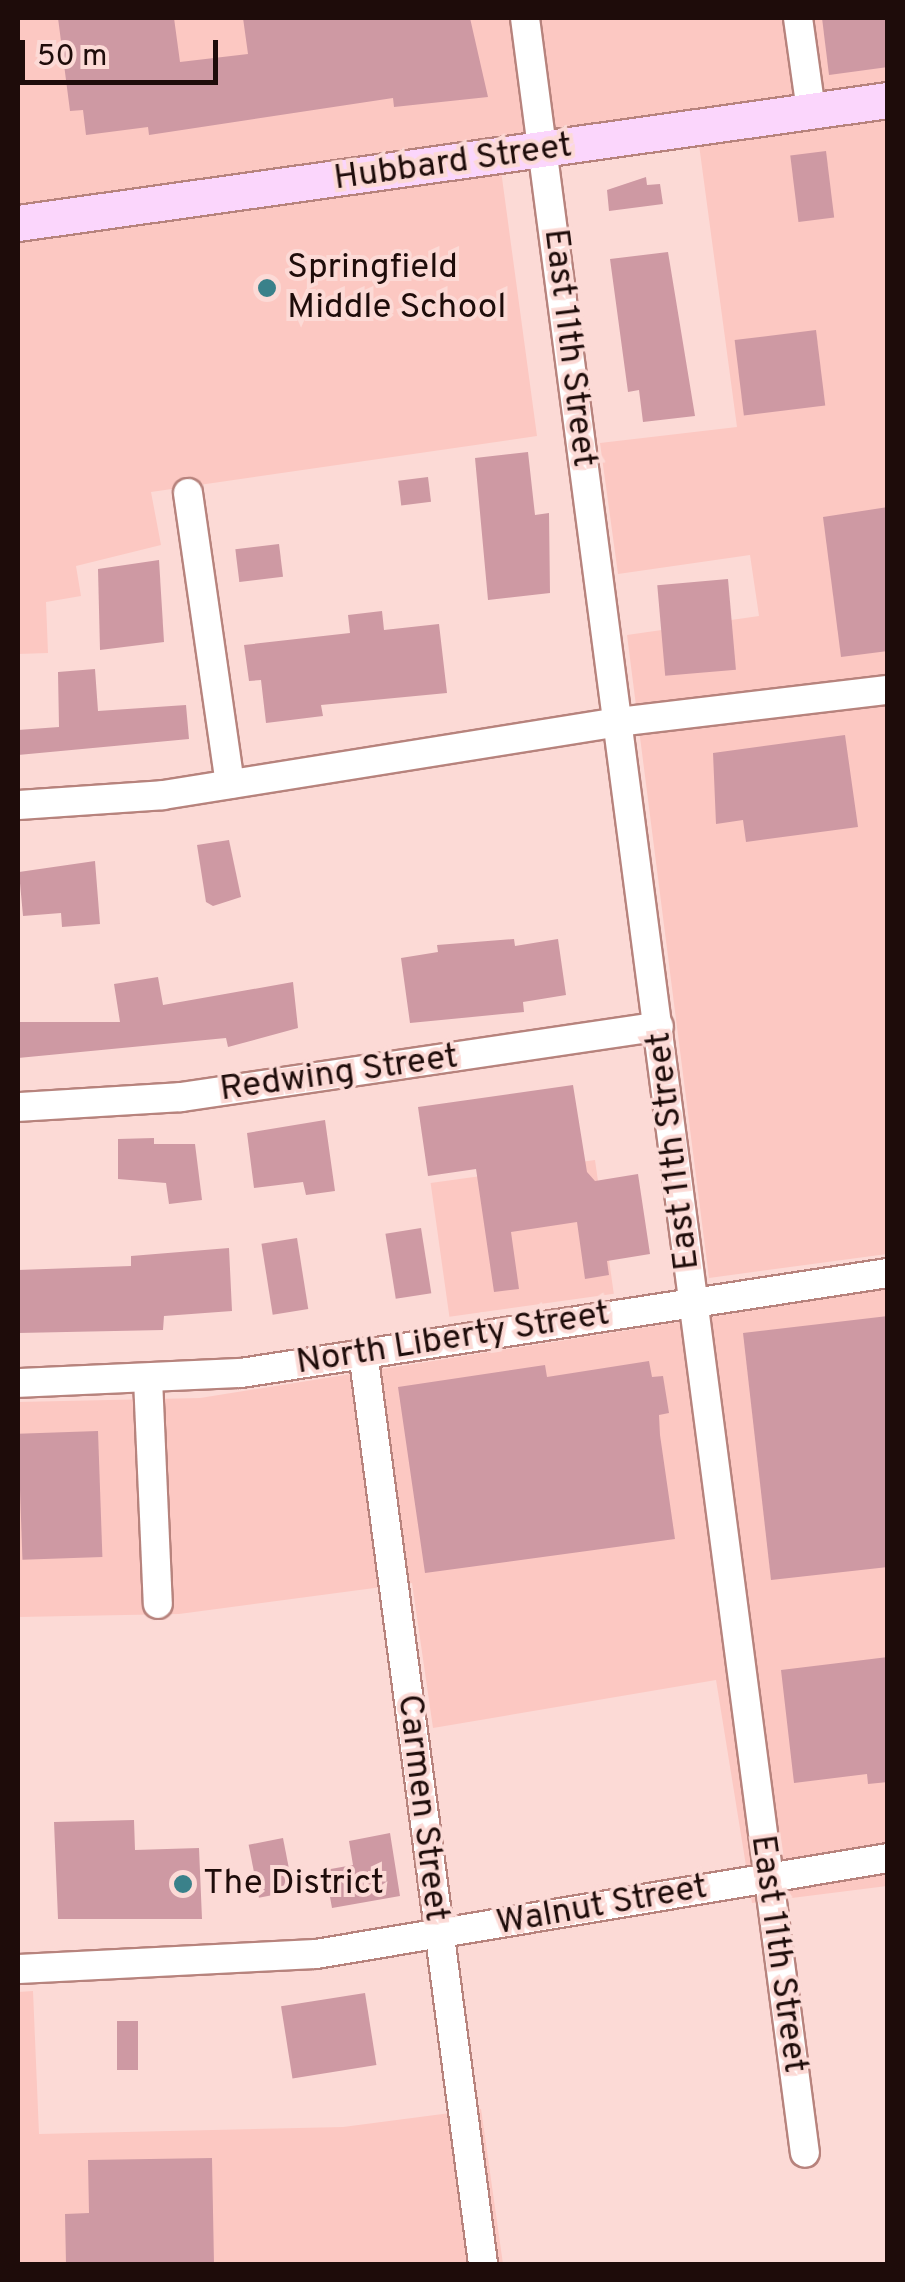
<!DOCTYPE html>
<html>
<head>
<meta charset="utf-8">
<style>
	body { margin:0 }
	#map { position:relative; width:905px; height:2282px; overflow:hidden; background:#fcdad6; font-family:Overpass,sans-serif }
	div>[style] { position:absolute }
	.built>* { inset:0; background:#fcc8c2; transform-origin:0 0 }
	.building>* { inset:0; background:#ce99a3; transform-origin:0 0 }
	.roads { filter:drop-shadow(2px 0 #b7837d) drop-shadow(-2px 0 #b7837d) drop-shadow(0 2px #b7837d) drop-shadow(0 -2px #b7837d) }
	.minor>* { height:28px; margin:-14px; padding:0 14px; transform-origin:14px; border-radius:14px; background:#fff }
	.major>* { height:35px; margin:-17.5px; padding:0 17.5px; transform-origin:17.5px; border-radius:17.5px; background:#fbd6fc }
	.dots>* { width:28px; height:28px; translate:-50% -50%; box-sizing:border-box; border:5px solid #fcdad6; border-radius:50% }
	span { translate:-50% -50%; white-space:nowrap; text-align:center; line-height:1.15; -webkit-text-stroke:8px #fcdad6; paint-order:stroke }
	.street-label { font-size:35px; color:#1e0c0a }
	.poi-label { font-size:35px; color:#1e0c0a }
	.left { translate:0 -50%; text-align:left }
	.frame { position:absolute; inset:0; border:20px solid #1e0c0a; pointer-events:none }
	.scale { position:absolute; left:20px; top:40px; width:198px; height:45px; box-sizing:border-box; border:5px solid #1e0c0a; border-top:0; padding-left:12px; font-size:30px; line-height:35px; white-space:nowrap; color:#1e0c0a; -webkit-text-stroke:8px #fcdad6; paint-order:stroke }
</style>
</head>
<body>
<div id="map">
	<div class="built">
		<i style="clip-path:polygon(18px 18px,887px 18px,887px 1254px,709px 1278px,627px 635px,759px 616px,750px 555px,618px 574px,600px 443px,737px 427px,695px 115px,497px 141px,537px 436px,151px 492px,161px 545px,76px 566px,81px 596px,46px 602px,48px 653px,18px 654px)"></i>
		<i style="left:595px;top:1160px;width:135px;height:166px;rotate:82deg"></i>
		<i style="clip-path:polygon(887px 1289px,887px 1886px,752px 1903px,716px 1680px,433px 1728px,412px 1583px,179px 1614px,18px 1617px,18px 1402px,200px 1398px)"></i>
		<i style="clip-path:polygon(33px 1991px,39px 2134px,343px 2127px,481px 2109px,503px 2264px,18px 2264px,18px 1992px)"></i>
	</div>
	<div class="building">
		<i style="clip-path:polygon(58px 18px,174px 18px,180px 62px,248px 54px,243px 18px,470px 18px,488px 97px,394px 107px,393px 98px,149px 135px,148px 127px,86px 135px,83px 110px,70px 111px)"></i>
		<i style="clip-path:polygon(822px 18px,888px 18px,888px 67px,829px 75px)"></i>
		<i style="left:826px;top:151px;width:67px;height:36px;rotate:83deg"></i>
		<i style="clip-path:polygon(646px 177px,647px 185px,660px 184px,663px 204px,609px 211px,607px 190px)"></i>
		<i style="clip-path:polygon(668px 252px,695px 416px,643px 422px,639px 390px,628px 392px,610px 259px)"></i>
		<i style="left:816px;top:330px;width:76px;height:82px;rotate:83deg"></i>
		<i style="clip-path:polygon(528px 452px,535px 515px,549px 513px,550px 593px,488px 600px,475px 458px)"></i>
		<i style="left:428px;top:477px;width:25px;height:30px;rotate:83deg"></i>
		<i style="clip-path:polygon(888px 507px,888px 651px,841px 657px,823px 517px)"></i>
		<i style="left:279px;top:544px;width:33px;height:44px;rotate:83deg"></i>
		<i style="clip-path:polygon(159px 560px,164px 642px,100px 650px,98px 569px)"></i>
		<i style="left:728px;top:579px;width:91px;height:71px;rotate:85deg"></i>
		<i style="clip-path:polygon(382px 611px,384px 630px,439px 624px,447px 693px,321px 705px,323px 716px,266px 723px,261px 680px,249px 681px,244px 645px,350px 633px,348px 615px)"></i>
		<i style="clip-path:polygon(95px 669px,98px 711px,186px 705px,189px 739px,18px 755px,18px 730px,59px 727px,58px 672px)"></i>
		<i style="clip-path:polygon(845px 735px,858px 827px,746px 842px,743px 820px,716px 824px,713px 753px)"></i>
		<i style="clip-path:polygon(229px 840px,241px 897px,213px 906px,206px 902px,197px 845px)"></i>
		<i style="clip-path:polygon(95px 861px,100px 924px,62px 927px,61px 913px,23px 916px,19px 872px)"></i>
		<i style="clip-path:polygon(514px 939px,515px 946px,558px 939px,566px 995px,523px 1002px,524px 1012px,410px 1023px,401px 958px,438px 952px,437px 945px)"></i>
		<i style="clip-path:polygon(158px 977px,163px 1005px,293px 982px,298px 1028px,228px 1047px,226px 1038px,18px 1058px,18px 1022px,120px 1022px,114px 984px)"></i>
		<i style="clip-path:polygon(573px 1085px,587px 1172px,595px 1181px,638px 1174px,650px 1254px,607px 1261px,609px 1275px,585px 1279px,577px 1222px,511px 1232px,519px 1289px,494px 1292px,476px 1169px,428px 1176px,418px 1107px)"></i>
		<i style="clip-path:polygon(325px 1120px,335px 1191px,306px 1195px,303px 1182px,254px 1188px,247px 1133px)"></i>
		<i style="clip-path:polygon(154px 1138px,154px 1144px,195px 1144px,202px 1200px,169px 1204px,166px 1183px,118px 1179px,118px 1139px)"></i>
		<i style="left:421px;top:1228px;width:66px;height:36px;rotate:81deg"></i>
		<i style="left:297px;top:1238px;width:72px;height:36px;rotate:81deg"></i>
		<i style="clip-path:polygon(229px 1248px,232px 1311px,164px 1316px,163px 1330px,18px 1333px,18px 1270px,131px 1266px,131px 1256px)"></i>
		<i style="clip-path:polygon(888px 1316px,888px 1567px,771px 1580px,743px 1333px)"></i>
		<i style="clip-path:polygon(649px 1361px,652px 1377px,663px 1376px,669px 1413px,659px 1415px,660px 1435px,675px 1539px,425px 1573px,398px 1387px,545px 1365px,547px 1377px)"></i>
		<i style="left:98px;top:1431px;width:126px;height:80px;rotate:88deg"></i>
		<i style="clip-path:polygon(888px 1657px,888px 1782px,868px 1784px,867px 1774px,794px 1783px,781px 1670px)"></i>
		<i style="clip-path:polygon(134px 1820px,135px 1850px,199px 1848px,202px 1919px,58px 1919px,54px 1822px)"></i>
		<i style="clip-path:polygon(390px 1833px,400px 1896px,332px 1908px,325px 1870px,353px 1865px,349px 1841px)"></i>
		<i style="left:283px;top:1838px;width:54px;height:35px;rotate:79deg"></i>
		<i style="left:365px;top:1993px;width:73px;height:85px;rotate:81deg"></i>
		<i style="left:117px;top:2021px;width:21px;height:49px"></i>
		<i style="clip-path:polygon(212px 2158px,214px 2264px,66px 2264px,65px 2214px,89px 2213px,88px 2160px)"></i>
	</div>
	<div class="roads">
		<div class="minor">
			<i style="left:525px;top:18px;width:2153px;rotate:82.53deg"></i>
			<i style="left:798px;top:18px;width:93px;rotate:82deg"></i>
			<i style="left:188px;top:493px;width:294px;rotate:81.8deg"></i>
			<i style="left:18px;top:805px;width:145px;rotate:-3.9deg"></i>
			<i style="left:163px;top:795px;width:461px;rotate:-9.1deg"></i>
			<i style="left:618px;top:722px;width:272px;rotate:-6.8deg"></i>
			<i style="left:18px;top:1107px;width:163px;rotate:-3.5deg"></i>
			<i style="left:181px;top:1097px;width:483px;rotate:-8.4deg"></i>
			<i style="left:363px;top:1352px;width:920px;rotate:82.5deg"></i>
			<i style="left:148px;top:1379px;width:225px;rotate:87.5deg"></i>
			<i style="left:18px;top:1383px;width:223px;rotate:-2.6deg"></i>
			<i style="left:241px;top:1373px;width:655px;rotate:-8.79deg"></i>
			<i style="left:18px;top:1969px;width:298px;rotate:-2.9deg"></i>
			<i style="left:316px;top:1954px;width:580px;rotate:-9.53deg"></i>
		</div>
		<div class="major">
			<i style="left:18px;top:223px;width:879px;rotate:-8.05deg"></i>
		</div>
	</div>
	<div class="dots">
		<i style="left:267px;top:288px;background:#3a818a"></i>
		<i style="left:183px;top:1884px;background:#3a818a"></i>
	</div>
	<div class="street-label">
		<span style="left:453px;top:163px;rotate:-8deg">Hubbard Street</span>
		<span style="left:569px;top:348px;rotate:83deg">East 11th Street</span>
		<span style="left:339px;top:1074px;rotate:-8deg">Redwing Street</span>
		<span style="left:674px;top:1151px;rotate:-97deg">East 11th Street</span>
		<span style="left:453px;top:1339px;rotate:-9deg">North Liberty Street</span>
		<span style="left:422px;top:1808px;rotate:83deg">Carmen Street</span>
		<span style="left:602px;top:1906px;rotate:-10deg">Walnut Street</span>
		<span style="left:778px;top:1954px;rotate:82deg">East 11th Street</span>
	</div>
	<div class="poi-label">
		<span class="left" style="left:287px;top:288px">Springfield<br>Middle School</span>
		<span class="left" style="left:203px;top:1884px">The District</span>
	</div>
	<div class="frame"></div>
	<div class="scale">50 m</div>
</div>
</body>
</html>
